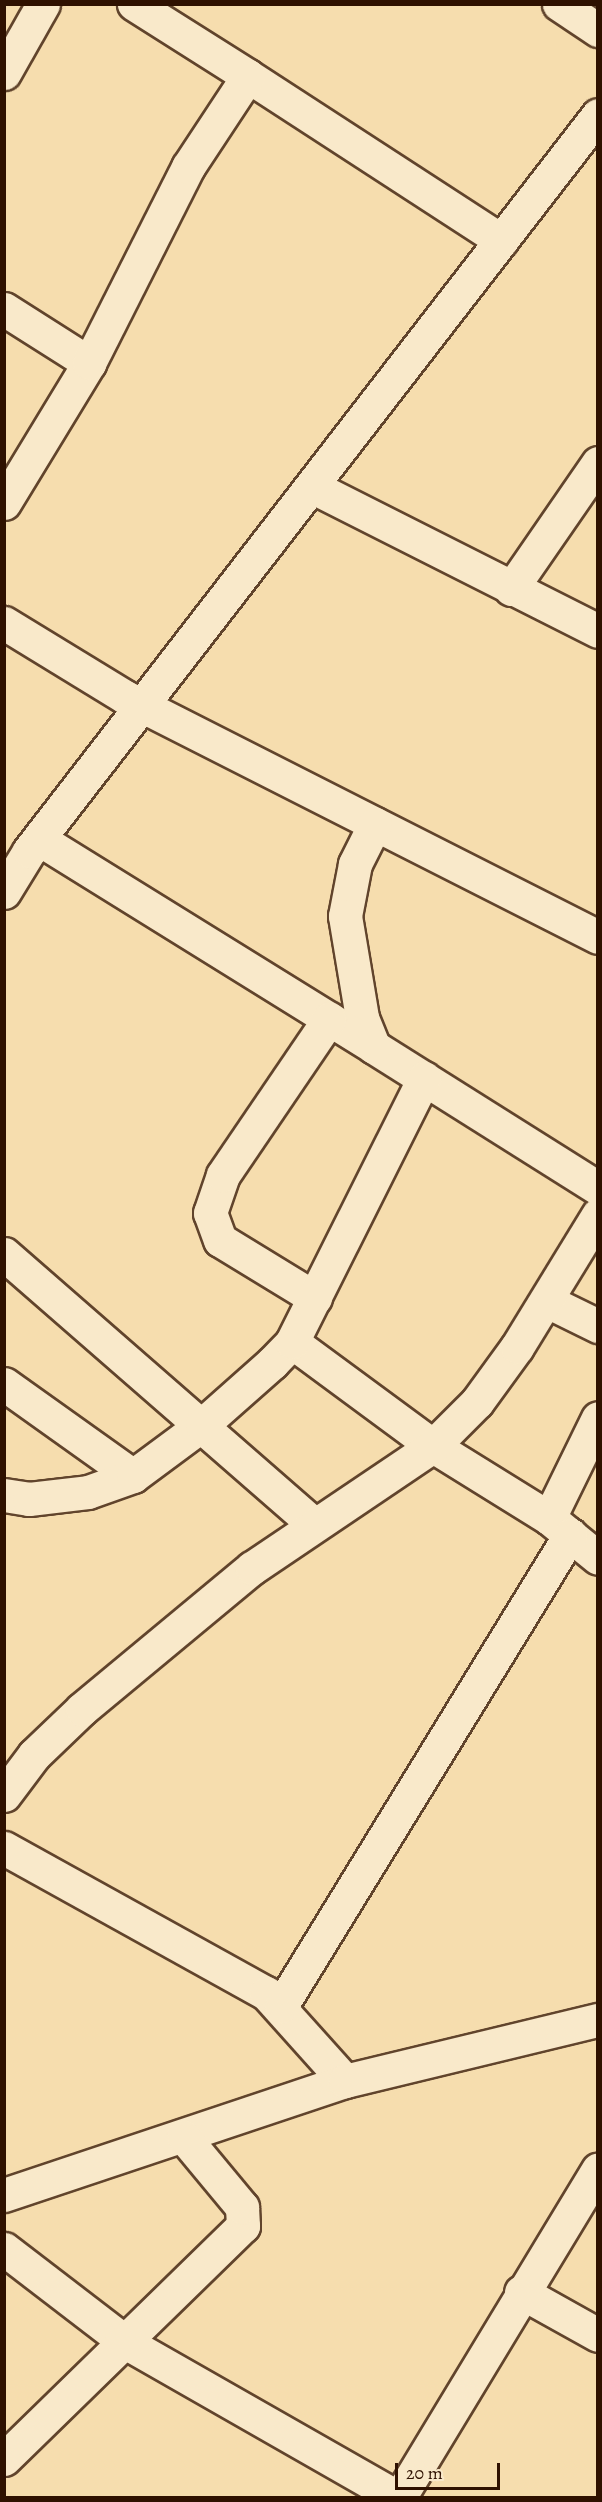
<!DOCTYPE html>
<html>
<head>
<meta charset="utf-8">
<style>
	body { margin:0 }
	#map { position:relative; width:602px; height:2502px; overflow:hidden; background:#f6ddae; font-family:Alegreya,serif }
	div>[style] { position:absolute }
	.roads { filter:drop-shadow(2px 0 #61442c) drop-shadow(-2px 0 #61442c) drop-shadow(0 2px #61442c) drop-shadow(0 -2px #61442c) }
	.minor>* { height:33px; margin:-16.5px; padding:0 16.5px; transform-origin:16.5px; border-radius:16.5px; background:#f9e9ca }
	span { translate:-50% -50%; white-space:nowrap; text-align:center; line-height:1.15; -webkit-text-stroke:5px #f9e9ca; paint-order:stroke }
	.frame { position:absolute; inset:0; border:6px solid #2f1100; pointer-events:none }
	.scale { position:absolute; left:395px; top:2463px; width:105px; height:27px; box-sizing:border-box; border:3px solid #2f1100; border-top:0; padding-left:8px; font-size:18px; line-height:21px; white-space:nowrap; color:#2f1100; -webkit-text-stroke:4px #f9e9ca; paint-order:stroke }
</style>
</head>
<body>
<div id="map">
	<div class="roads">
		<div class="minor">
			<i style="left:559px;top:4px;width:47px;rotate:33.7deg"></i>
			<i style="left:4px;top:73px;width:79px;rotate:-60.5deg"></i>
			<i style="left:248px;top:76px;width:302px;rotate:33deg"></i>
			<i style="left:4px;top:309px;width:101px;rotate:32.4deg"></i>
			<i style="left:313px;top:487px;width:319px;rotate:26.8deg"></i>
			<i style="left:4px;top:503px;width:164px;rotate:-58.7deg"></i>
			<i style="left:89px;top:363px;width:220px;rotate:-63.2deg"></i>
			<i style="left:188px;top:167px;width:109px;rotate:-56.6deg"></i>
			<i style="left:248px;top:76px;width:135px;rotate:-147.7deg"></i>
			<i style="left:511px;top:589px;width:153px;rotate:-55.4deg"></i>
			<i style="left:4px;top:623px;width:142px;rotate:31.4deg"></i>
			<i style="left:125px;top:697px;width:530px;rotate:26.9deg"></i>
			<i style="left:375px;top:824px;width:45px;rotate:116.6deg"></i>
			<i style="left:355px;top:864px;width:53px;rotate:100.9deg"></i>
			<i style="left:345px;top:916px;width:103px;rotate:80.5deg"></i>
			<i style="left:362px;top:1018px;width:31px;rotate:68deg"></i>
			<i style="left:374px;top:1047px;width:265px;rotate:32.2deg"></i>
			<i style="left:39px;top:839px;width:394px;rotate:31.8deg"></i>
			<i style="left:4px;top:892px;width:48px;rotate:-58.6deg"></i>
			<i style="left:29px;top:851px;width:930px;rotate:-52.29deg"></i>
			<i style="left:4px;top:1254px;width:411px;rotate:41.1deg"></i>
			<i style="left:315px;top:1298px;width:111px;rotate:-148.6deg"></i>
			<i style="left:220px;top:1240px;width:29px;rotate:-110deg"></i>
			<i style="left:210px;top:1213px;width:40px;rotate:-71.1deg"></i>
			<i style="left:223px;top:1175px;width:189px;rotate:-55.8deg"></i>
			<i style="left:547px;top:1301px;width:57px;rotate:26.1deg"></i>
			<i style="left:292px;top:1342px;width:175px;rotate:36.4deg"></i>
			<i style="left:433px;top:1446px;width:137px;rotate:31.8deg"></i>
			<i style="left:549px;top:1518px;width:63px;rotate:39.2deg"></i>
			<i style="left:4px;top:1384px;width:158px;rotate:35.5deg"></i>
			<i style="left:4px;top:1495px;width:25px;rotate:9deg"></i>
			<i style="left:29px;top:1499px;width:59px;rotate:-6.8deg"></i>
			<i style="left:88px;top:1492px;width:48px;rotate:-19.6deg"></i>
			<i style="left:133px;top:1476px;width:86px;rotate:-36.5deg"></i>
			<i style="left:202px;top:1425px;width:94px;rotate:-41.5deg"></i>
			<i style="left:272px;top:1363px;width:29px;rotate:-46deg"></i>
			<i style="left:292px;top:1342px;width:295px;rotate:-63.4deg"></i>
			<i style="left:549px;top:1518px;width:111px;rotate:-63.9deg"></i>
			<i style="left:4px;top:1795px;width:50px;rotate:-53.1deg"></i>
			<i style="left:34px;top:1755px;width:66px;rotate:-43.8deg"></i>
			<i style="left:82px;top:1709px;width:221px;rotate:-39.7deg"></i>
			<i style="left:252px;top:1568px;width:218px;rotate:-34deg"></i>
			<i style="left:433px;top:1446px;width:62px;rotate:-45deg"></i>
			<i style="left:477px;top:1402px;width:68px;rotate:-54deg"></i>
			<i style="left:517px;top:1347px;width:155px;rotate:-58.5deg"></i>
			<i style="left:4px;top:1848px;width:299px;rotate:29deg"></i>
			<i style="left:266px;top:1993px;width:118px;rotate:48.1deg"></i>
			<i style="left:281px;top:2006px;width:553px;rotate:-58.47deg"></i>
			<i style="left:4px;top:2195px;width:360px;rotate:-18.5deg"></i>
			<i style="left:345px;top:2081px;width:260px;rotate:-13.6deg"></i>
			<i style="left:4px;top:2249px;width:153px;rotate:37.5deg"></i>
			<i style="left:125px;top:2342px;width:315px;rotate:29.7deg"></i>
			<i style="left:521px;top:2292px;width:88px;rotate:29.2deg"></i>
			<i style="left:4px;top:2459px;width:334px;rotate:-44.3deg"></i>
			<i style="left:243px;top:2226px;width:19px;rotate:-93deg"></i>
			<i style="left:242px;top:2207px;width:92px;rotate:-129.7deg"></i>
			<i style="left:399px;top:2498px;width:384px;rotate:-58.8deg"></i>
		</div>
	</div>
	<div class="frame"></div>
	<div class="scale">20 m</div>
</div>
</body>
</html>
